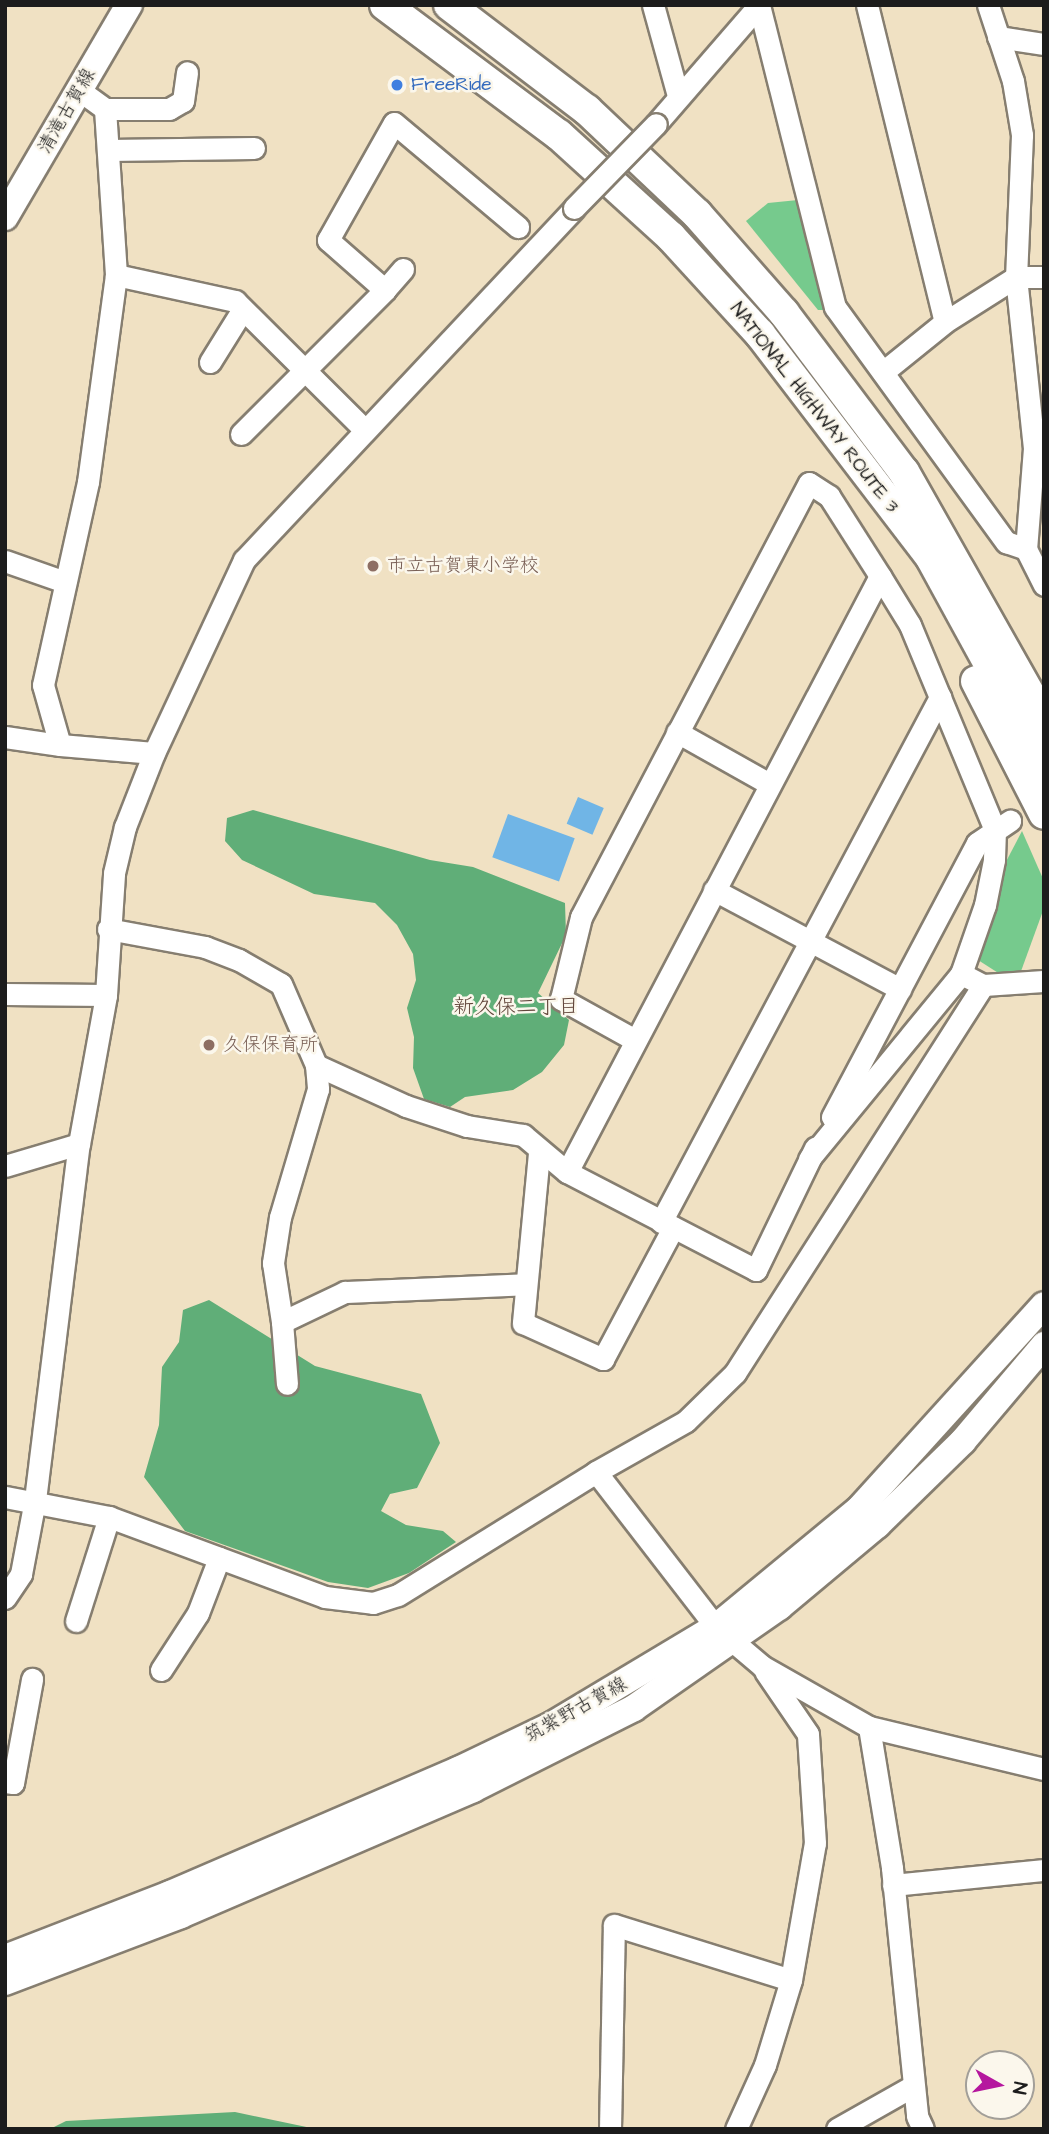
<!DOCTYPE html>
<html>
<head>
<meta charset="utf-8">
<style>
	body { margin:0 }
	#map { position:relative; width:1049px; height:2134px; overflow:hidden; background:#f0e1c3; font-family:"Architects Daughter","Klee One",sans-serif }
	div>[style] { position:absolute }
	.green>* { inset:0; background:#76ca8d }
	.forest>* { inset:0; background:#60ae78 }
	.water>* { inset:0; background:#70b5e6; transform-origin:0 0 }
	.roads { filter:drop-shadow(2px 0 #867e70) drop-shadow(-2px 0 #867e70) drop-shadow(0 2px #867e70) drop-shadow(0 -2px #867e70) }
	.minor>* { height:21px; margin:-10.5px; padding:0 10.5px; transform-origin:10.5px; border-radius:10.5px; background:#fff }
	.major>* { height:26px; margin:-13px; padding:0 13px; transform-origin:13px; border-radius:13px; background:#fff }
	.highway>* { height:30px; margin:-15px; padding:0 15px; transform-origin:15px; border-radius:15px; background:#fff }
	.bridges { filter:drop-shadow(2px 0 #867e70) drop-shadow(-2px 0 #867e70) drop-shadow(0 2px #867e70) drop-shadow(0 -2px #867e70) }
	.minor-bridge>* { height:21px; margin:-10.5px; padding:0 10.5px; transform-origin:10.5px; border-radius:10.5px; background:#fff }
	.dots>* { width:19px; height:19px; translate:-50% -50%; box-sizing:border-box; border:4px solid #fbf7ec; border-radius:50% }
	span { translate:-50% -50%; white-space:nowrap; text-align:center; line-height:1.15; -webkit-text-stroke:5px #fbf7ec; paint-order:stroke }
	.shop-label { font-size:19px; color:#366cbe }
	.left { translate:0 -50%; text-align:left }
	.street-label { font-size:19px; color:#1c1c1c }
	.education-label { font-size:19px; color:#785e54 }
	.neighbourhood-label { font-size:21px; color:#62463b }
	.frame { position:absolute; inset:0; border:7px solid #1c1c1c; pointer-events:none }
	.north { position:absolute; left:965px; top:2050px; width:70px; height:70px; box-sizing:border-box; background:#fbf7ec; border:2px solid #a29f99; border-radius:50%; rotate:99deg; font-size:19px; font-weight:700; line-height:28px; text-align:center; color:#1c1c1c }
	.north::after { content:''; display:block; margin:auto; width:24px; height:32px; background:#b5179e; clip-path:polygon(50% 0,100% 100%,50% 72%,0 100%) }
</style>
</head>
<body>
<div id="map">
	<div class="green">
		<i style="clip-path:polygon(798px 200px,828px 310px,818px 310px,746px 221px,768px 203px)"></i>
		<i style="clip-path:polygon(1022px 831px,1044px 881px,1044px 908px,1020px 974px,1003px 976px,978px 960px,999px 875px)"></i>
	</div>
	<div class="forest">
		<i style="clip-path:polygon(253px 810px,430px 860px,473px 867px,565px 903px,566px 935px,538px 993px,569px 1020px,564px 1045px,542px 1072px,513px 1090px,465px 1097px,450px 1107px,424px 1099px,413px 1068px,414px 1037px,407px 1008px,416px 980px,413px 954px,397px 925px,375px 903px,314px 894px,242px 860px,225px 841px,227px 818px)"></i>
		<i style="clip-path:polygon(209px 1300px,315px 1366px,421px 1394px,440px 1443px,417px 1488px,390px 1494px,381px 1511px,406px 1525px,443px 1531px,456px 1542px,409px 1573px,368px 1588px,328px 1582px,185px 1531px,144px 1477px,159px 1425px,162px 1367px,179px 1342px,183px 1310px)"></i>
		<i style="clip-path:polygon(235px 2112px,316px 2129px,50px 2129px,66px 2121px)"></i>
	</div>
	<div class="water">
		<i style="left:578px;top:797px;width:28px;height:29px;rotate:23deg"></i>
		<i style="left:508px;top:814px;width:71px;height:46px;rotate:20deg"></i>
	</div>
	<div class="roads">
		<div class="minor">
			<i style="left:653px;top:5px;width:94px;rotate:74.6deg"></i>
			<i style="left:759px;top:5px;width:311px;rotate:75.9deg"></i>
			<i style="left:835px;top:307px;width:291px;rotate:54deg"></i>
			<i style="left:1006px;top:542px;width:21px;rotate:19deg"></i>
			<i style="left:867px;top:5px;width:326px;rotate:76.2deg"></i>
			<i style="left:945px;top:322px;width:80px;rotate:141.1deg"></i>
			<i style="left:988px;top:5px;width:80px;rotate:71.8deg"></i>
			<i style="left:1013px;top:81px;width:55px;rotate:80.5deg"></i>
			<i style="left:1022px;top:135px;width:142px;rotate:92.4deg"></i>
			<i style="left:1016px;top:277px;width:172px;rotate:84deg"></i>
			<i style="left:1034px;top:448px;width:101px;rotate:94.5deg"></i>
			<i style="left:1026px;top:549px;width:40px;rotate:63.4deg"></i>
			<i style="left:998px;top:37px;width:47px;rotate:8.7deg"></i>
			<i style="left:79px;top:90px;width:32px;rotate:36deg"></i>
			<i style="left:105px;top:109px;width:166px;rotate:86.2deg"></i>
			<i style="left:116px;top:275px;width:209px;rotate:97.7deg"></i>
			<i style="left:88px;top:482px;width:208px;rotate:102.5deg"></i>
			<i style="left:43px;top:685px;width:62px;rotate:74.2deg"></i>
			<i style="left:60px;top:745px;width:94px;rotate:4.9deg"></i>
			<i style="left:105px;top:109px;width:64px"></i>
			<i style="left:169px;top:109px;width:16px;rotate:-30deg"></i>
			<i style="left:183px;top:101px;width:29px;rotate:-82deg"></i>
			<i style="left:656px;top:124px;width:157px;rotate:-49.1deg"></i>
			<i style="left:108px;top:150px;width:146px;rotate:-0.8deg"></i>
			<i style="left:403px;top:269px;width:28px;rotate:131deg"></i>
			<i style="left:385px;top:290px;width:76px;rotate:-138.7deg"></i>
			<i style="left:328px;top:240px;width:134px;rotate:-60.6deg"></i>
			<i style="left:394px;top:123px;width:162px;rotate:40deg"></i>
			<i style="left:116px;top:275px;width:122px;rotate:12.3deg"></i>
			<i style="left:235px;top:301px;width:182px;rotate:44.8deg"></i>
			<i style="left:945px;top:322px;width:84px;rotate:-32.4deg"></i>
			<i style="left:1016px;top:277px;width:28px"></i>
			<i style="left:210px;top:362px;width:62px;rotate:-58.1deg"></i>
			<i style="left:241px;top:434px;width:204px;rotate:-45deg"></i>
			<i style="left:5px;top:561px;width:64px;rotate:19.3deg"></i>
			<i style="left:677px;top:732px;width:104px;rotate:29.3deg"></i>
			<i style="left:5px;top:737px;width:56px;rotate:8.3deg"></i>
			<i style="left:714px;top:890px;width:211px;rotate:28deg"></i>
			<i style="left:108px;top:929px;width:99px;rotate:10.5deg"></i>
			<i style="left:205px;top:947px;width:36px;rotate:21deg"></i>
			<i style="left:239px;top:960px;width:48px;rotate:29.7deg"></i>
			<i style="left:281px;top:984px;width:88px;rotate:66.6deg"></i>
			<i style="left:316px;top:1065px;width:99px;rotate:24.5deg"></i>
			<i style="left:406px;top:1106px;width:64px;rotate:18.2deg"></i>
			<i style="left:467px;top:1126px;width:57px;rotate:9.1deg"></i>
			<i style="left:523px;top:1135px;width:57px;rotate:40.1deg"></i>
			<i style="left:567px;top:1172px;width:213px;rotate:27.4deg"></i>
			<i style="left:756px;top:1270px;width:136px;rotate:-64.2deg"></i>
			<i style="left:983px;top:985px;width:61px;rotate:-3.8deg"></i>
			<i style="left:5px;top:994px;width:101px;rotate:0.6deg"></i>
			<i style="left:635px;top:1040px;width:85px;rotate:-151deg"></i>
			<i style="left:561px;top:999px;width:84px;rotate:-76.3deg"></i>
			<i style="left:581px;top:917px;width:490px;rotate:-62.3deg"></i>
			<i style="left:809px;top:483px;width:24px;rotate:33deg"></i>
			<i style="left:829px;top:496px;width:95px;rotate:57.5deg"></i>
			<i style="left:316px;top:1065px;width:24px;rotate:85deg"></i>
			<i style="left:318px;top:1089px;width:134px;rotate:106.5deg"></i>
			<i style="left:280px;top:1217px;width:47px;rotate:98.7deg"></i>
			<i style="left:273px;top:1263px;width:60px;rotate:81.3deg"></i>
			<i style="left:282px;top:1322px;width:70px;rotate:-25.5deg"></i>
			<i style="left:345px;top:1292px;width:181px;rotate:-2.5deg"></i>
			<i style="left:832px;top:1117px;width:310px;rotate:-62.1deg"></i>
			<i style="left:977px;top:843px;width:40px;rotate:-34deg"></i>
			<i style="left:539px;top:1153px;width:171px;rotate:95.4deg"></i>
			<i style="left:523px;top:1323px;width:88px;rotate:24.2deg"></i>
			<i style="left:603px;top:1359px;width:149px;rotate:-61.9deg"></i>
			<i style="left:5px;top:1166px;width:77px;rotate:-16.6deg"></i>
			<i style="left:567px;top:1172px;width:673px;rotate:-62.29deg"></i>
			<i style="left:880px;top:576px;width:57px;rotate:58.5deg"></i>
			<i style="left:910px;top:625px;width:222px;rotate:67.5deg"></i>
			<i style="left:995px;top:830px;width:30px;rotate:92deg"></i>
			<i style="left:994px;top:860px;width:46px;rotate:101.3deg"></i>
			<i style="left:985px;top:905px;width:73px;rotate:109.2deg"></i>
			<i style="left:961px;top:974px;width:239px;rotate:129.4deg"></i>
			<i style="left:661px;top:1222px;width:595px;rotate:-62.01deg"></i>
			<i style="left:282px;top:1322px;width:62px;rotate:85.4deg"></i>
			<i style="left:596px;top:1472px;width:196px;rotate:52.3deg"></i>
			<i style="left:716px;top:1627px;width:60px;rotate:40.3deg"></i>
			<i style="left:762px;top:1666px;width:123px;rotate:29.7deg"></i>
			<i style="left:869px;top:1727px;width:180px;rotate:13.5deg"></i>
			<i style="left:5px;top:1497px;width:106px;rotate:10.9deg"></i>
			<i style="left:109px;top:1517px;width:230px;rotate:20.3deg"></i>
			<i style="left:325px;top:1597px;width:48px;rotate:7.1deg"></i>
			<i style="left:373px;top:1603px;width:26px;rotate:-18deg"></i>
			<i style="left:398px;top:1595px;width:233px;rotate:-31.8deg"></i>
			<i style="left:596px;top:1472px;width:103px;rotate:-29.5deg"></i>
			<i style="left:686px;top:1421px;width:69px;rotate:-44.4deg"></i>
			<i style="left:735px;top:1373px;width:460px;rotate:-57.4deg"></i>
			<i style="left:983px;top:985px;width:25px;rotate:-153deg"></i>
			<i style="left:5px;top:1598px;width:29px;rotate:-56deg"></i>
			<i style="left:21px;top:1574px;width:75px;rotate:-79.3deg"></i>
			<i style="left:35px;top:1500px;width:359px;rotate:-83deg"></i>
			<i style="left:79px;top:1144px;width:151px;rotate:-79.7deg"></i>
			<i style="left:106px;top:995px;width:122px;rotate:-86.2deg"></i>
			<i style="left:114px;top:873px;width:47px;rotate:-76.6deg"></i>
			<i style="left:125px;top:827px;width:79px;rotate:-68.6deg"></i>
			<i style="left:154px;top:753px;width:213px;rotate:-65deg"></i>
			<i style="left:244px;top:560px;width:482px;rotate:-46.8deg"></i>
			<i style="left:76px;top:1621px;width:109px;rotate:-72.4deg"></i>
			<i style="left:161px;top:1670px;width:68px;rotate:-57deg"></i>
			<i style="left:198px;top:1613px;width:59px;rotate:-69.1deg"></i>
			<i style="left:869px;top:1727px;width:143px;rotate:80.7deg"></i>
			<i style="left:892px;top:1868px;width:249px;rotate:84.2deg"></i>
			<i style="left:917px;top:2116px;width:14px;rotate:65deg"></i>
			<i style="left:5px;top:1782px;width:8px;rotate:7deg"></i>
			<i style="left:13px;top:1783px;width:106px;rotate:-79.6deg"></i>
			<i style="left:893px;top:1885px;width:152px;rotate:-5.7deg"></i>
			<i style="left:610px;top:2129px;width:204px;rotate:-88.9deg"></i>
			<i style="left:614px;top:1925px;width:185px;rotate:17.3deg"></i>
			<i style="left:736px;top:2129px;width:70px;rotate:-65.6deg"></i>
			<i style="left:765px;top:2065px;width:89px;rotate:-73deg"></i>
			<i style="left:791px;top:1980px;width:139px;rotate:-80.1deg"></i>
			<i style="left:815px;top:1843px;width:109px;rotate:-93.7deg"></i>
			<i style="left:808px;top:1734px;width:76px;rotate:-124.3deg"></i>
			<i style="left:837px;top:2129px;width:87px;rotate:-29.5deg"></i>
		</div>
		<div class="major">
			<i style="left:5px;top:217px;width:246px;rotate:-59.7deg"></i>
			<i style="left:5px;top:1958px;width:177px;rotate:-21.2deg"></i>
			<i style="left:170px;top:1894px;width:314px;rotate:-23.3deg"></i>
			<i style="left:458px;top:1770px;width:104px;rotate:-25.6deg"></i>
			<i style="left:552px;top:1725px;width:191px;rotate:-30.9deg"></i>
			<i style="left:716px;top:1627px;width:185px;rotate:-39.5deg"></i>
			<i style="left:859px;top:1509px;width:275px;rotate:-47.8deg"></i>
			<i style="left:5px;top:1982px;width:188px;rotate:-20.8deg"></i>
			<i style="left:181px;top:1915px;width:318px;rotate:-23.3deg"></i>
			<i style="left:473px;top:1789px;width:180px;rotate:-26.7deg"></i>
			<i style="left:634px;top:1708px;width:177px;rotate:-34.9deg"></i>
			<i style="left:779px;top:1607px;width:128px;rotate:-39.9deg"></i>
			<i style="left:877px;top:1525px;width:120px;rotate:-44.3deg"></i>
			<i style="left:963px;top:1441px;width:126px;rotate:-49.8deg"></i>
		</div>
		<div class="highway">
			<i style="left:385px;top:5px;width:217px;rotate:36.8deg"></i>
			<i style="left:559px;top:135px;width:151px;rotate:42.3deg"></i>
			<i style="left:671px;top:237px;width:132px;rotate:47.5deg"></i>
			<i style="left:760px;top:334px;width:282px;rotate:52.6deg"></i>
			<i style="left:931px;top:558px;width:235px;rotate:61.3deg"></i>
			<i style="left:449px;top:5px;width:173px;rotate:37.3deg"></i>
			<i style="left:587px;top:110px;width:151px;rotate:43.4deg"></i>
			<i style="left:697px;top:214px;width:132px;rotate:48.7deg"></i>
			<i style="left:784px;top:313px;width:199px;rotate:53deg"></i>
			<i style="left:904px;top:472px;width:284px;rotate:60.5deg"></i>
			<i style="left:976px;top:681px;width:149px;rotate:62.9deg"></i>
		</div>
	</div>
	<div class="bridges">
		<div class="minor-bridge">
			<i style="left:574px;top:208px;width:117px;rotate:-45.7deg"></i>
		</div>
	</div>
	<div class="dots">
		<i style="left:397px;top:85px;background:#3f7fe0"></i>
		<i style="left:373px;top:566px;background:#8d6e63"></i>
		<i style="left:209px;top:1045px;background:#8d6e63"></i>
	</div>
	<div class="shop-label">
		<span class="left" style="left:411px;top:85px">FreeRide</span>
	</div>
	<div class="street-label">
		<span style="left:67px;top:111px;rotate:-60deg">清滝古賀線</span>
		<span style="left:814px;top:408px;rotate:52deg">NATIONAL HIGHWAY ROUTE 3</span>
		<span style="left:576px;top:1710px;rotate:-29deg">筑紫野古賀線</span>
	</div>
	<div class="education-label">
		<span class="left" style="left:387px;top:566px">市立古賀東小学校</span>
		<span class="left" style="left:223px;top:1045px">久保保育所</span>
	</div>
	<div class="neighbourhood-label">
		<span style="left:516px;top:1007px">新久保二丁目</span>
	</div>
	<div class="frame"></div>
	<div class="north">N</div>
</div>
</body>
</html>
